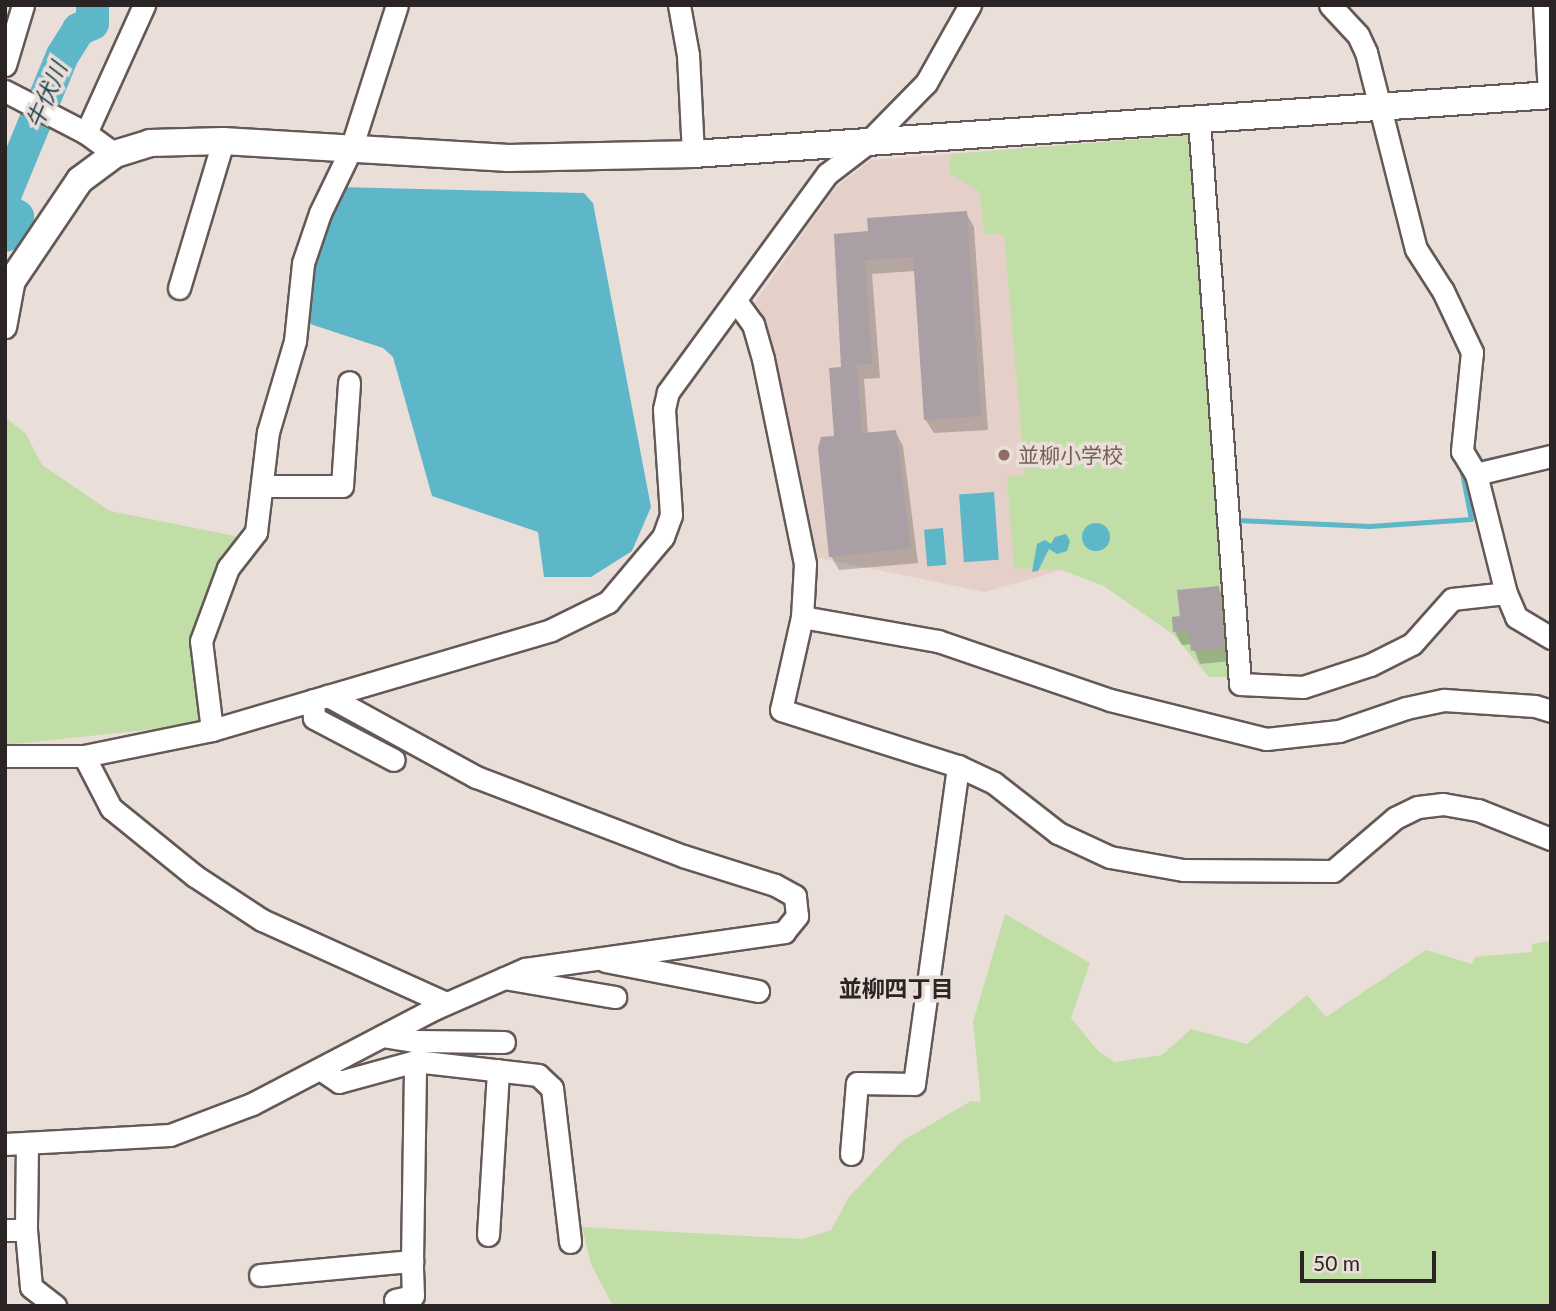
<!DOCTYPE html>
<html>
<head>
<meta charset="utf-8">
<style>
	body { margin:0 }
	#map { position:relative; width:1556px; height:1311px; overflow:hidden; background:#eaded9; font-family:Lato,"Noto Sans JP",sans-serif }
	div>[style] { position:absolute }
	.built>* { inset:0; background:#e4d0c8 }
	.green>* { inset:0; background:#c1dea6 }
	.water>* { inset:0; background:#5eb6c9; transform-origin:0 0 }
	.round { border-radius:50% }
	.shadow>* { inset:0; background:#0003 }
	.stream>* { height:5px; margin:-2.5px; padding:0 2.5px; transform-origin:2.5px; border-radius:2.5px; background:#5eb6c9 }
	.river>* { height:33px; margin:-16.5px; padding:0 16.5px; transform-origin:16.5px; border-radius:16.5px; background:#5eb6c9 }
	.building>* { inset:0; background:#a99fa5 }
	.roads { filter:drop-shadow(2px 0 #645956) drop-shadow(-2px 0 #645956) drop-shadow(0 2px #645956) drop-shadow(0 -2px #645956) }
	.minor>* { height:21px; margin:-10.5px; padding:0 10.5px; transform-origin:10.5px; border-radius:10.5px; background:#fff }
	.tertiary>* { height:26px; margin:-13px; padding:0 13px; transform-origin:13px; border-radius:13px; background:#fff }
	.dots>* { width:19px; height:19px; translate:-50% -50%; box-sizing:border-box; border:4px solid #eaded9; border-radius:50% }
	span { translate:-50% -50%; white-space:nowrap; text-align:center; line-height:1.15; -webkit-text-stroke:7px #eaded9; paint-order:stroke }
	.education-label { font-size:21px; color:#785e54 }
	.left { translate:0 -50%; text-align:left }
	.water-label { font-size:23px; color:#214952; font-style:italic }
	.neighbourhood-label { font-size:23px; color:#2a2524; font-weight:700 }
	.frame { position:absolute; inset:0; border:7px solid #2a2524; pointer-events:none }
	.scale { position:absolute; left:1300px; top:1251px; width:136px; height:32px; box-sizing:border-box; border:4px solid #2a2524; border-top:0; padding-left:9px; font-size:21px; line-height:24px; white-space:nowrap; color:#2a2524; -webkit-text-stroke:5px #eaded9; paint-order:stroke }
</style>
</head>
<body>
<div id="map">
	<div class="built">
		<i style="clip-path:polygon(1195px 135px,1209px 677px,1174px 635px,1104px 586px,1062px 570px,985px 592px,814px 557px,753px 305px,835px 188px,871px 160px)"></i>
	</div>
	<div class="green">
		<i style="clip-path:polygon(1195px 135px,1229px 677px,1209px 677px,1174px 635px,1104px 586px,1062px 570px,1014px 568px,1007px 477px,1025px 475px,1004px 234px,985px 235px,979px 191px,951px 174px,949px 162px,951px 154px)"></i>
		<i style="clip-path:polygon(5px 417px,26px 434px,42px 465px,110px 511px,240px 537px,219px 569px,203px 724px,5px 745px)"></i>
		<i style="clip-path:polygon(1005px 914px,1090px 963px,1071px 1018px,1099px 1052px,1115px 1062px,1162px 1055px,1191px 1029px,1247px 1044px,1307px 995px,1326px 1017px,1426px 950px,1472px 964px,1475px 957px,1532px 952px,1532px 944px,1551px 941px,1551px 1306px,613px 1306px,591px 1264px,582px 1227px,803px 1239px,831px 1230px,849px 1197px,902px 1141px,971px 1101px,981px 1102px,973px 1022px)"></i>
	</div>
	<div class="water">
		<i style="clip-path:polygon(338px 187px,584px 193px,593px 203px,651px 507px,632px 551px,591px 577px,544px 577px,538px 532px,432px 496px,393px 357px,383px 348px,301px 321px,309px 266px)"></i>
		<i style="left:994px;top:492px;width:68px;height:35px;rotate:86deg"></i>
		<i class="round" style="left:1082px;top:523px;width:28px;height:28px"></i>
		<i style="left:943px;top:528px;width:37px;height:19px;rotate:85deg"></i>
		<i style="clip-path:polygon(1066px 534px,1070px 541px,1067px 551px,1057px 554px,1049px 549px,1038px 571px,1032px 572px,1037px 544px,1045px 540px,1051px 544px,1055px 537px)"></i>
	</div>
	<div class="shadow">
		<i style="clip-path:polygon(966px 213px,974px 227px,988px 430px,934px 433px,925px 419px,915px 271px,872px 274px,880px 378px,864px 379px,868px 434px,895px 431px,903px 446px,918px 563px,839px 570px,831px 556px,836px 437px,843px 369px,870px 233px)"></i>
		<i style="clip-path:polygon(1218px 588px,1226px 601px,1231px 661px,1200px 664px,1192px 644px,1182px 645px,1175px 632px,1182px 618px)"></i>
	</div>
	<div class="stream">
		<i style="left:1483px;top:461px;width:60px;rotate:-12.4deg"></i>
		<i style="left:1237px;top:520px;width:133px;rotate:2.6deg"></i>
		<i style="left:1370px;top:526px;width:101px;rotate:-4deg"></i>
		<i style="left:1471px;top:519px;width:53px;rotate:-100.9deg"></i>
	</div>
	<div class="river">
		<i style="left:5px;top:193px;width:149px;rotate:-67.6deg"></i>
		<i style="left:62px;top:55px;width:31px;rotate:-58deg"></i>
		<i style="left:78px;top:29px;width:15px;rotate:-23deg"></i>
		<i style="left:92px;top:23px;width:18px;rotate:-90deg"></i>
		<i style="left:5px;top:209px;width:14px;rotate:30deg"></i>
		<i style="left:17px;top:216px;width:22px;rotate:122deg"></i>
	</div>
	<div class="building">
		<i style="clip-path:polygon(967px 211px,981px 416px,924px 420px,913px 257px,865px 260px,872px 364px,857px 365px,862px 433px,896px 430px,911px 548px,829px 557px,818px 448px,821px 437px,834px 436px,829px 368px,841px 367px,834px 234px,868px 231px,867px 218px)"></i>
		<i style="clip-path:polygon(1219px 586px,1224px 648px,1191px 651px,1189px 631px,1173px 632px,1172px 617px,1180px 616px,1177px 590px)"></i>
	</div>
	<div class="roads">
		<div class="minor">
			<i style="left:679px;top:5px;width:51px;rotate:79.8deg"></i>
			<i style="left:688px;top:55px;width:99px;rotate:87.1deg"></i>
			<i style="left:1330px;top:5px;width:41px;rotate:47deg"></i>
			<i style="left:1358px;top:35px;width:19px;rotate:65deg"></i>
			<i style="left:1366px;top:52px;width:203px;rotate:75.8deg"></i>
			<i style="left:1416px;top:249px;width:50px;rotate:57.3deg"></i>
			<i style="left:1443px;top:291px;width:68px;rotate:64.6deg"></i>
			<i style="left:1472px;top:352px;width:100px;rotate:95.8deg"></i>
			<i style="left:1462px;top:451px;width:27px;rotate:59deg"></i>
			<i style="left:1476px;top:474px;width:123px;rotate:75.9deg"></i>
			<i style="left:1506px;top:593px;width:26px;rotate:67deg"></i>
			<i style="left:1516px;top:617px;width:41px;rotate:31deg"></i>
			<i style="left:1544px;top:5px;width:90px;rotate:86.8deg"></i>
			<i style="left:5px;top:65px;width:63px;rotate:-73.3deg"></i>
			<i style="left:5px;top:91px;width:91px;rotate:27.4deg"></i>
			<i style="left:86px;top:133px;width:36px;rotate:36deg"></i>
			<i style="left:1199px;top:120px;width:565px;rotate:85.84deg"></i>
			<i style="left:1240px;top:684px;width:63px;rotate:2.7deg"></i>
			<i style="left:1303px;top:687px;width:71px;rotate:-18.2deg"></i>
			<i style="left:1370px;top:665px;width:47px;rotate:-26.6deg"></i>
			<i style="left:1412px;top:644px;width:60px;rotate:-48.4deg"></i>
			<i style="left:1452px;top:599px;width:54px;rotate:-6.3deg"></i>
			<i style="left:86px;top:133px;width:141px;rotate:-65.6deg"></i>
			<i style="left:179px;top:288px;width:153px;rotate:-73.3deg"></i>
			<i style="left:736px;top:301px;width:29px;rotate:54deg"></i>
			<i style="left:753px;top:324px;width:36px;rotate:74deg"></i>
			<i style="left:763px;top:359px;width:209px;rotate:78.4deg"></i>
			<i style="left:805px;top:564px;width:53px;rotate:93.2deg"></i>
			<i style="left:802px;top:617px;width:95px;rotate:102.7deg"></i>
			<i style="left:781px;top:710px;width:186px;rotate:17.6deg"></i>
			<i style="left:958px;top:766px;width:40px;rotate:25deg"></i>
			<i style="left:994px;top:783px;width:81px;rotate:38deg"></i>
			<i style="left:1058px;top:833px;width:57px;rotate:24.8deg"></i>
			<i style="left:1110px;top:857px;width:74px;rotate:10.1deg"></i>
			<i style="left:1183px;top:870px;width:150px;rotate:0.4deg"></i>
			<i style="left:1333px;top:871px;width:82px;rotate:-40.5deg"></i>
			<i style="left:1395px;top:818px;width:25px;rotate:-26deg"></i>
			<i style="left:1418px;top:807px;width:25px;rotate:-7deg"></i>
			<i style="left:1443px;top:804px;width:36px;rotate:10deg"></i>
			<i style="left:1478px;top:810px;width:79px;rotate:21.7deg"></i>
			<i style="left:5px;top:327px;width:49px;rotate:-79.4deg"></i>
			<i style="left:1476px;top:474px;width:77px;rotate:-13.5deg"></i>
			<i style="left:263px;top:486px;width:79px"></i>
			<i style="left:342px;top:486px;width:104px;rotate:-86.1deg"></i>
			<i style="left:802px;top:617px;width:138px;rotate:10deg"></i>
			<i style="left:938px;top:641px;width:182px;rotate:18.9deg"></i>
			<i style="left:1110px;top:700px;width:161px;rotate:14deg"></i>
			<i style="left:1266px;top:739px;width:73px;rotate:-6.3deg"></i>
			<i style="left:1339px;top:731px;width:71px;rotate:-18.9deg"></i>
			<i style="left:1406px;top:708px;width:39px;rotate:-12deg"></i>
			<i style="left:1444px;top:700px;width:91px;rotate:3.8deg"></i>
			<i style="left:1535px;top:706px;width:17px;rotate:17deg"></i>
			<i style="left:313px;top:700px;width:18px;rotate:87deg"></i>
			<i style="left:314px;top:718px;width:90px;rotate:27.7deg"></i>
			<i style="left:212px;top:730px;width:90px;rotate:-97deg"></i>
			<i style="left:201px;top:641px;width:78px;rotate:-69.7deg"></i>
			<i style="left:228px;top:568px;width:46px;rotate:-52.1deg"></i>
			<i style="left:256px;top:532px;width:101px;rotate:-83.2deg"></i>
			<i style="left:268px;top:432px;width:95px;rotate:-73.5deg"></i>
			<i style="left:295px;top:341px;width:78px;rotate:-84.1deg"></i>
			<i style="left:303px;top:263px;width:53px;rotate:-71.2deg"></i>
			<i style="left:320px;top:213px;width:71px;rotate:-64.2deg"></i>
			<i style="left:351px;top:149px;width:151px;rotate:-72.3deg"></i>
			<i style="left:5px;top:756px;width:79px"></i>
			<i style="left:84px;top:756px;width:131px;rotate:-11.5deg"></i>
			<i style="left:212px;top:730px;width:353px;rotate:-16.4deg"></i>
			<i style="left:551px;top:630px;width:64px;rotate:-26.2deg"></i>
			<i style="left:608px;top:602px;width:85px;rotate:-49.8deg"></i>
			<i style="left:663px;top:537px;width:23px;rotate:-70deg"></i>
			<i style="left:671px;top:515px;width:106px;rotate:-93.8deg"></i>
			<i style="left:664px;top:409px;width:17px;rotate:-77deg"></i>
			<i style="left:668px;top:392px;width:270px;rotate:-53.9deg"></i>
			<i style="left:827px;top:174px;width:49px;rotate:-37.6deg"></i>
			<i style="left:866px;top:144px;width:86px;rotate:-45.5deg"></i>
			<i style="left:926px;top:83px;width:90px;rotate:-60.6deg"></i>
			<i style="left:84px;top:756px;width:59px;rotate:62.6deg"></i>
			<i style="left:111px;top:808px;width:108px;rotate:39deg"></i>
			<i style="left:195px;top:876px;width:80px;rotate:33.3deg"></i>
			<i style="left:262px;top:920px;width:202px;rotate:24.3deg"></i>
			<i style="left:605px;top:961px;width:156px;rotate:11.1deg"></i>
			<i style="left:504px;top:978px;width:113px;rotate:9.7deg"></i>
			<i style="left:382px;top:1036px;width:33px;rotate:9deg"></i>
			<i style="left:415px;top:1041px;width:89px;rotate:0.6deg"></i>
			<i style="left:320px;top:1069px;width:23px;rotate:34deg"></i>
			<i style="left:339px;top:1082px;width:79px;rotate:-15.4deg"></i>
			<i style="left:415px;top:1061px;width:124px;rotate:6.5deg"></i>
			<i style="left:538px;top:1075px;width:19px;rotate:43deg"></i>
			<i style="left:552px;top:1088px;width:155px;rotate:83.3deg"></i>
			<i style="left:27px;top:1143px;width:87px;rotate:90.7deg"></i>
			<i style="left:26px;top:1230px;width:57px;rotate:85deg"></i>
			<i style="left:31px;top:1287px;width:31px;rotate:38deg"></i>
			<i style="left:5px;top:1144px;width:165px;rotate:-3.1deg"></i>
			<i style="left:170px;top:1135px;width:88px;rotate:-20.7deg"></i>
			<i style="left:252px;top:1104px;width:205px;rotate:-27.6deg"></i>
			<i style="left:434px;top:1009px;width:99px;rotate:-23.7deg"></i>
			<i style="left:525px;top:969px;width:262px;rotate:-8.1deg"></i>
			<i style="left:784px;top:932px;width:21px;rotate:-51deg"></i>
			<i style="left:797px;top:916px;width:20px;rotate:-96deg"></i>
			<i style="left:795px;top:896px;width:23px;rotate:-151deg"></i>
			<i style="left:775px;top:885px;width:96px;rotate:-162.5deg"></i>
			<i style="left:683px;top:856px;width:222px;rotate:-159.1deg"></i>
			<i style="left:476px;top:777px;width:169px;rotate:-151.3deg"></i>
			<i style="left:851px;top:1154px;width:71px;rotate:-85.2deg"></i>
			<i style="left:857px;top:1083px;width:57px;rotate:1deg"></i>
			<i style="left:914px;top:1084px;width:321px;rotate:-82.1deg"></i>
			<i style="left:5px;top:1230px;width:21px"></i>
			<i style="left:488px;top:1235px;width:165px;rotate:-86.5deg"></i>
			<i style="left:260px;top:1275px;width:153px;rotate:-5.3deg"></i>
			<i style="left:412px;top:1261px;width:200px;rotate:-89.1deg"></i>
			<i style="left:395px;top:1300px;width:18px;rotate:-13deg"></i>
			<i style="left:413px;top:1296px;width:35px;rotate:-92deg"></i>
		</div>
		<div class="tertiary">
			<i style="left:5px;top:291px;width:134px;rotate:-56deg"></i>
			<i style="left:80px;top:180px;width:44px;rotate:-36.6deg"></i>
			<i style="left:115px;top:154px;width:37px;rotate:-17deg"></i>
			<i style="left:150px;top:143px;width:73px;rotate:-1.6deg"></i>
			<i style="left:223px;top:141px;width:286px;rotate:3.4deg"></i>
			<i style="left:508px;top:158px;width:185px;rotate:-1.2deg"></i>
			<i style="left:693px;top:154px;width:860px;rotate:-3.93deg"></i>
		</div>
	</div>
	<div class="dots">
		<i style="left:1004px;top:455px;background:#8d6e63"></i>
	</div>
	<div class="education-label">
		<span class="left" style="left:1018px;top:455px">並柳小学校</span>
	</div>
	<div class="water-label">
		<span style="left:46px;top:95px;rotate:-67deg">牛伏川</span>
	</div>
	<div class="neighbourhood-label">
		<span style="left:896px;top:988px">並柳四丁目</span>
	</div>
	<div class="frame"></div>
	<div class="scale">50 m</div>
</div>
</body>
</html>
